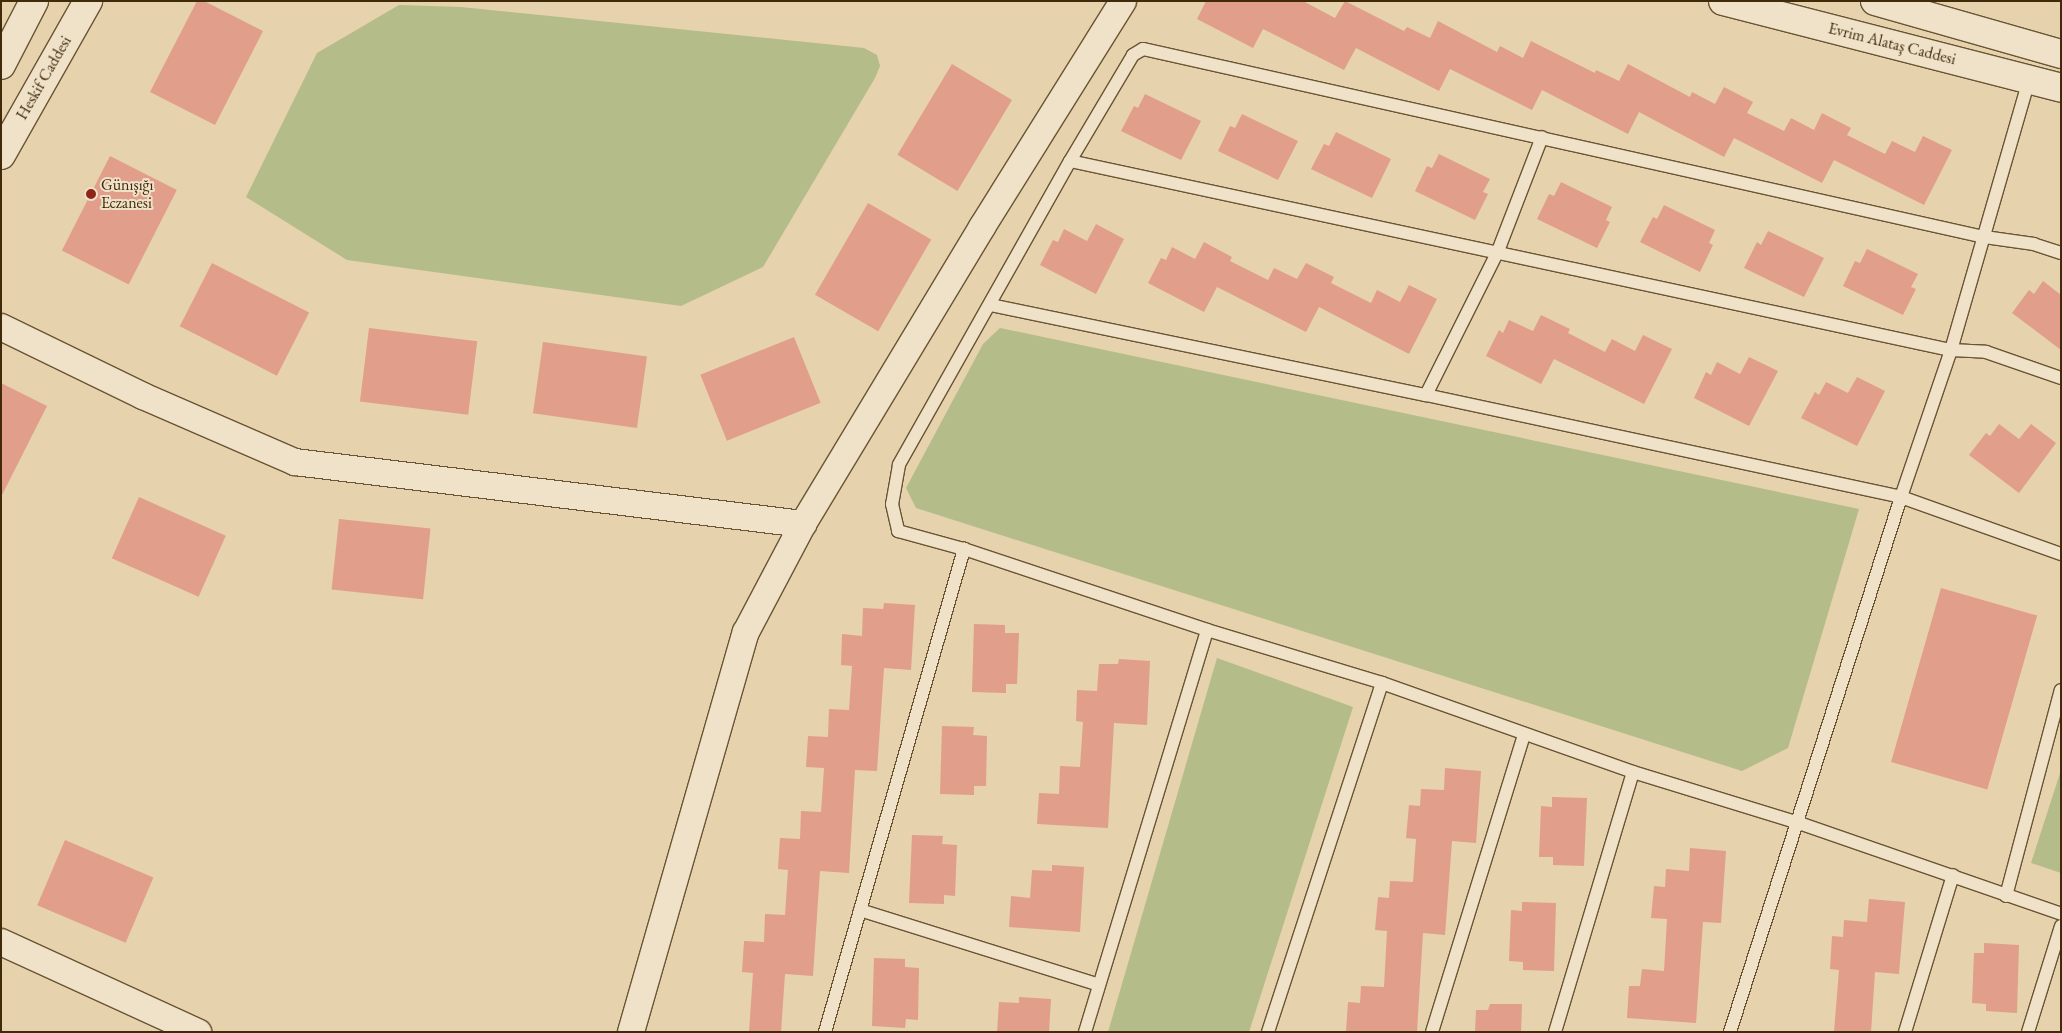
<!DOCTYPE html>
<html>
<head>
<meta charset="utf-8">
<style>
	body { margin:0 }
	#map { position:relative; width:2062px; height:1033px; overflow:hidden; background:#e6d2ac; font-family:"EB Garamond",serif }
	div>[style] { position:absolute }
	.green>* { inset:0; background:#b4bc8a }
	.building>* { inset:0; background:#e19e8b; transform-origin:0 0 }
	.roads { filter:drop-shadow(1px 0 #6a5432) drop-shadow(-1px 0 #6a5432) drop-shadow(0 1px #6a5432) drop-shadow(0 -1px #6a5432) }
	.service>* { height:12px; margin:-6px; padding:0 6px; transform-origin:6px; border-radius:6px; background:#efe2c9 }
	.minor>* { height:26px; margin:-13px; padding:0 13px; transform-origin:13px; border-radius:13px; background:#efe2c9 }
	.secondary>* { height:28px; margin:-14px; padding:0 14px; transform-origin:14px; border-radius:14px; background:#efe2c9 }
	.dots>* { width:14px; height:14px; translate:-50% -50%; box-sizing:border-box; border:2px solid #efe2c9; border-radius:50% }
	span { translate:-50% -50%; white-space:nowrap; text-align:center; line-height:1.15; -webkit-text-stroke:4px #efe2c9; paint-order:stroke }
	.street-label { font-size:16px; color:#402a09 }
	.poi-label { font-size:16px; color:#402a09 }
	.left { translate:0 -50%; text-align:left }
	.frame { position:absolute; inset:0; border:2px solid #402a09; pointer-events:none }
</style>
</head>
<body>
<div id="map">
	<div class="green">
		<i style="clip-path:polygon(399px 5px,461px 7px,864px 48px,877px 55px,880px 66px,875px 78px,763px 267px,681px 306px,347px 260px,246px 197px,317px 53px)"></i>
		<i style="clip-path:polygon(1000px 328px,1859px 509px,1788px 748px,1742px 771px,916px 508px,906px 488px,983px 344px)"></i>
		<i style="clip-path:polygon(1217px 658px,1353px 707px,1249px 1032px,1108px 1032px)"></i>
		<i style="clip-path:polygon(2061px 770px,2061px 873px,2031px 863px)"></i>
	</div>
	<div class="building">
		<i style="clip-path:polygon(197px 1px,204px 1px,263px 31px,215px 125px,150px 92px)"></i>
		<i style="clip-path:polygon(1206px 1px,1303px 1px,1335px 18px,1345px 1px,1404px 31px,1407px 27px,1430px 38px,1438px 21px,1497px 52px,1500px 46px,1523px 58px,1531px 41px,1595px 73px,1596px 70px,1619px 81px,1628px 64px,1690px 97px,1692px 92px,1715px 104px,1724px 87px,1753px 102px,1747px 113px,1784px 131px,1791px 118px,1814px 130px,1822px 113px,1851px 128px,1847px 135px,1885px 154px,1892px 141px,1915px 152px,1923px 136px,1952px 150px,1924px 205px,1834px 160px,1822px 183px,1734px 138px,1724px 157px,1639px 112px,1628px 134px,1542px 90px,1532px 110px,1450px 69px,1439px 91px,1356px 48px,1344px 70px,1263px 29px,1253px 48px,1197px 19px)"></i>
		<i style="left:952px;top:64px;width:70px;height:106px;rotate:31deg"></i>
		<i style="clip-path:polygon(1145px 94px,1201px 121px,1181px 160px,1121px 131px,1134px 106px,1138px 108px)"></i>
		<i style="clip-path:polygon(1242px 114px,1298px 141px,1278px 180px,1218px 151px,1230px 126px,1235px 128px)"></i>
		<i style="clip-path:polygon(1336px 132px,1391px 159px,1372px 198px,1311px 169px,1324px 144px,1329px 146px)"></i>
		<i style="clip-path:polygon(1439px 154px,1490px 179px,1483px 192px,1488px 194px,1475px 220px,1415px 191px,1427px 166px,1432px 168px)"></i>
		<i style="left:110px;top:156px;width:75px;height:106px;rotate:27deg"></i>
		<i style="clip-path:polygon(1561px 182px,1612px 207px,1606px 220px,1610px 222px,1597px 248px,1537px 219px,1549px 194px,1554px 196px)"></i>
		<i style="left:868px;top:203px;width:73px;height:106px;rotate:30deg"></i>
		<i style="clip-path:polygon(1664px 205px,1715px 230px,1709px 243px,1713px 245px,1700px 272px,1640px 242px,1653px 217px,1657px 219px)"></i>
		<i style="clip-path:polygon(1096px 224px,1124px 239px,1096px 294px,1040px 265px,1053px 240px,1058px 242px,1064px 229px,1087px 241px)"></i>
		<i style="clip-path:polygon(1768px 231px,1824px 258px,1804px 297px,1744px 268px,1757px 242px,1761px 245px)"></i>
		<i style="clip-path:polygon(1204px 242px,1232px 257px,1230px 261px,1268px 280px,1274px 268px,1297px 279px,1306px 263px,1334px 277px,1331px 283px,1371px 303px,1377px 290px,1400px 302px,1409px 285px,1437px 299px,1409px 354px,1319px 307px,1306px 332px,1217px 287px,1204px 312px,1148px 283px,1161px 258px,1166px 260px,1172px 247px,1195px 259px)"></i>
		<i style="clip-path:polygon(1867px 249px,1918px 274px,1911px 287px,1916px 289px,1903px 315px,1843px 286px,1855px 261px,1860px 263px)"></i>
		<i style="left:212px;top:263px;width:109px;height:71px;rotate:27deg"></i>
		<i style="clip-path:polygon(2043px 281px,2061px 295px,2061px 350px,2012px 313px,2029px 290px,2034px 294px)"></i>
		<i style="clip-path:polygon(1541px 315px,1570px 329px,1568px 333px,1605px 352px,1612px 339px,1635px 351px,1643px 335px,1672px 349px,1644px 404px,1554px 359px,1541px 384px,1486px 356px,1499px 330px,1503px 333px,1509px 320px,1533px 331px)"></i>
		<i style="left:369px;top:328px;width:109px;height:74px;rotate:7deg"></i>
		<i style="left:794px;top:337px;width:71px;height:101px;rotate:68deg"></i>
		<i style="left:543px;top:342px;width:105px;height:72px;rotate:8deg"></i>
		<i style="clip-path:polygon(1749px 357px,1778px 371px,1749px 426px,1694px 398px,1706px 372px,1711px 375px,1717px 362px,1740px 374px)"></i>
		<i style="clip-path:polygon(1857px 377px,1885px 391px,1857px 446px,1801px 418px,1815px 392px,1819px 395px,1826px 382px,1848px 393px)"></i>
		<i style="clip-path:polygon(1px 383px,47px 406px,1px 497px)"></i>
		<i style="clip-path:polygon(1999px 424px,2019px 439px,2031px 424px,2056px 443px,2019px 493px,1969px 455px,1986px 433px,1990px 436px)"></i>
		<i style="left:139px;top:497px;width:95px;height:67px;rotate:24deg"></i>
		<i style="left:339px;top:519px;width:92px;height:71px;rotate:6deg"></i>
		<i style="left:1941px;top:588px;width:100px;height:181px;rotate:16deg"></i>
		<i style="clip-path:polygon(884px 603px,915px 605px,911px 670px,884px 668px,877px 771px,855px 770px,849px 873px,820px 871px,813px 976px,785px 974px,781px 1032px,749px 1032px,753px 973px,742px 972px,744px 941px,764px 942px,765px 914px,785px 915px,788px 870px,778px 869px,780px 838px,800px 839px,801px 811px,821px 812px,824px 768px,806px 767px,808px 736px,828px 737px,829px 709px,849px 710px,852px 666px,841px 665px,842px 634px,862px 636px,863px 608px,883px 609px)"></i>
		<i style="clip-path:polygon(974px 624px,1005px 625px,1005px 633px,1019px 633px,1017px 684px,1006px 684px,1006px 693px,972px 692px)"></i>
		<i style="clip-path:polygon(1119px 659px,1150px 661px,1147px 725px,1114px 723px,1108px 828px,1037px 824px,1039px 793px,1059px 794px,1060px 766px,1080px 767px,1083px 722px,1076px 721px,1077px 690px,1097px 691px,1099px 664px,1118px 664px)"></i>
		<i style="clip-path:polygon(942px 726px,974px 727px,973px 735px,987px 736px,986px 786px,974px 786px,974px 795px,940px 794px)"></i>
		<i style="clip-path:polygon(1445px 768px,1481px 771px,1476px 843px,1452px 841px,1445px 935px,1423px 933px,1417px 1032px,1346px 1032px,1348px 1002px,1360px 1003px,1361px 986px,1384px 987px,1387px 931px,1375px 930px,1378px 897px,1389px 898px,1390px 881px,1413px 882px,1416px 839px,1406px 838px,1409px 805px,1420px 806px,1421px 789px,1444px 790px)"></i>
		<i style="clip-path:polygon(1552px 797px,1587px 798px,1584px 866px,1553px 865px,1553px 857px,1539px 857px,1541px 806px,1552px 807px)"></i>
		<i style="clip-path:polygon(912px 835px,943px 836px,942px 844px,957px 845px,955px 896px,944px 895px,944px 904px,909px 903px)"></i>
		<i style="left:65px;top:840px;width:96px;height:71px;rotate:23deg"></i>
		<i style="clip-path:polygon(1690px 848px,1726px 851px,1721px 923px,1703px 922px,1696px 1023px,1627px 1018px,1629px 986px,1640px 986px,1642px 969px,1664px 971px,1667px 919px,1651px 918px,1654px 886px,1665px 887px,1666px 869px,1689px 871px)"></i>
		<i style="clip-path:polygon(1052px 865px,1084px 867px,1080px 932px,1009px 927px,1011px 896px,1030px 898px,1032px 870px,1052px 871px)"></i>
		<i style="clip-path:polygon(1869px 899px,1905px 902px,1899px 974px,1875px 972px,1871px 1032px,1834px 1032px,1839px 970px,1830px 969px,1832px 936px,1843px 937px,1844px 920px,1867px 922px)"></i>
		<i style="clip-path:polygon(1522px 902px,1556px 903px,1554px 971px,1523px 970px,1523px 962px,1509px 961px,1511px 910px,1522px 911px)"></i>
		<i style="clip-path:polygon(1984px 943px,2019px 945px,2017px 1013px,1986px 1011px,1986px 1004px,1972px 1003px,1974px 953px,1984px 953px)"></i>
		<i style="clip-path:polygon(874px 958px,905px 959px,905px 967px,919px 968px,918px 1020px,906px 1019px,905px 1028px,872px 1026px)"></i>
		<i style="clip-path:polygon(1019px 997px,1051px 999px,1049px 1032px,997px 1032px,999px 1002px,1019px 1003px)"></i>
		<i style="clip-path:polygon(1490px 1004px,1522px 1004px,1521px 1032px,1475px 1032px,1476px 1010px,1488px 1010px)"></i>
	</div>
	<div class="roads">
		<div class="service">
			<i style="left:1070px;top:161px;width:901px;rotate:12.11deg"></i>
			<i style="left:1951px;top:350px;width:35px;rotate:3deg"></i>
			<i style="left:1986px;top:352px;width:79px;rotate:19.1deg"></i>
			<i style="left:2061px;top:253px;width:28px;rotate:-162deg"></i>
			<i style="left:2034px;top:244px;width:50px;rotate:-172deg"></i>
			<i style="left:1984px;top:237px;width:862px;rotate:-167.4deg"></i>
			<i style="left:1143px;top:49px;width:12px;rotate:149deg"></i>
			<i style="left:1133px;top:55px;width:123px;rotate:120.7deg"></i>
			<i style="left:1070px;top:161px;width:349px;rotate:119.4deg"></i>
			<i style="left:899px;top:465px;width:40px;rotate:100deg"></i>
			<i style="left:892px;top:504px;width:28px;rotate:77deg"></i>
			<i style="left:898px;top:531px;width:68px;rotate:15.3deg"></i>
			<i style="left:964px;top:549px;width:256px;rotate:18.4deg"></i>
			<i style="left:1207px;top:630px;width:183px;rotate:16.8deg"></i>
			<i style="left:1382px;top:683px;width:266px;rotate:19.5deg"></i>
			<i style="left:1633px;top:772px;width:170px;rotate:17.1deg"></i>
			<i style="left:1796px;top:822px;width:281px;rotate:19.1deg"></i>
			<i style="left:991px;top:305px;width:444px;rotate:11.7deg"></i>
			<i style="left:1426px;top:395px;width:486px;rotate:12.1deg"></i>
			<i style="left:1901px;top:497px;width:170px;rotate:19.6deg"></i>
			<i style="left:1426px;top:395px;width:161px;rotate:-63.4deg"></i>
			<i style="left:1498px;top:251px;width:122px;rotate:-68.9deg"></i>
			<i style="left:2006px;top:896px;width:213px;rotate:-75.1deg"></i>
			<i style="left:860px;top:910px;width:250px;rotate:17.4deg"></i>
			<i style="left:825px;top:1032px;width:503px;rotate:-73.94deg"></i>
			<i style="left:1085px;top:1032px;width:420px;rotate:-73.1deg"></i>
			<i style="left:1268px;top:1032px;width:367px;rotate:-71.9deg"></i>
			<i style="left:1432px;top:1032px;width:311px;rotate:-72.8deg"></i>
			<i style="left:1555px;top:1032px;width:271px;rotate:-73.3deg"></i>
			<i style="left:1730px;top:1032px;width:562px;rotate:-72.27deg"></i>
			<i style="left:1901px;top:497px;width:155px;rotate:-71.2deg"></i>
			<i style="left:1951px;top:350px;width:282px;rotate:-73.9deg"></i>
			<i style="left:1905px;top:1032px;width:164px;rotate:-73deg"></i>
			<i style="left:2028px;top:1032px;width:111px;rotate:-72.7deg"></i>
		</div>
		<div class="minor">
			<i style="left:1px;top:327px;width:158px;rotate:25.9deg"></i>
			<i style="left:143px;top:396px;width:166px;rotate:23.5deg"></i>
			<i style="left:295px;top:462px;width:512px;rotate:6.96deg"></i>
			<i style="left:1px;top:942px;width:217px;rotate:24.6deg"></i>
			<i style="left:631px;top:1032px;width:416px;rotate:-74deg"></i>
			<i style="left:746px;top:632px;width:122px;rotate:-62.2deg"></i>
			<i style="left:803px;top:524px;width:347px;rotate:-58.9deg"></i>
			<i style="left:982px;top:227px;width:266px;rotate:-58deg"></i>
		</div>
		<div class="secondary">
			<i style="left:1723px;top:1px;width:349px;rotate:14.4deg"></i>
			<i style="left:1875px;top:1px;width:193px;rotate:15.9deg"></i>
			<i style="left:1px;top:65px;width:72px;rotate:-62.7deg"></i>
			<i style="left:1px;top:155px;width:177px;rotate:-60.5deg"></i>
		</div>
	</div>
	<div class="dots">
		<i style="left:91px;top:194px;background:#8f2418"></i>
	</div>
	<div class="street-label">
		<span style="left:1892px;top:44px;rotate:14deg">Evrim Alataş Caddesi</span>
		<span style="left:44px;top:78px;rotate:-60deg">Heskif Caddesi</span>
	</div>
	<div class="poi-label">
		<span class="left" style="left:101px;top:194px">Günışığı<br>Eczanesi</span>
	</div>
	<div class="frame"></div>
</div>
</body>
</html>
